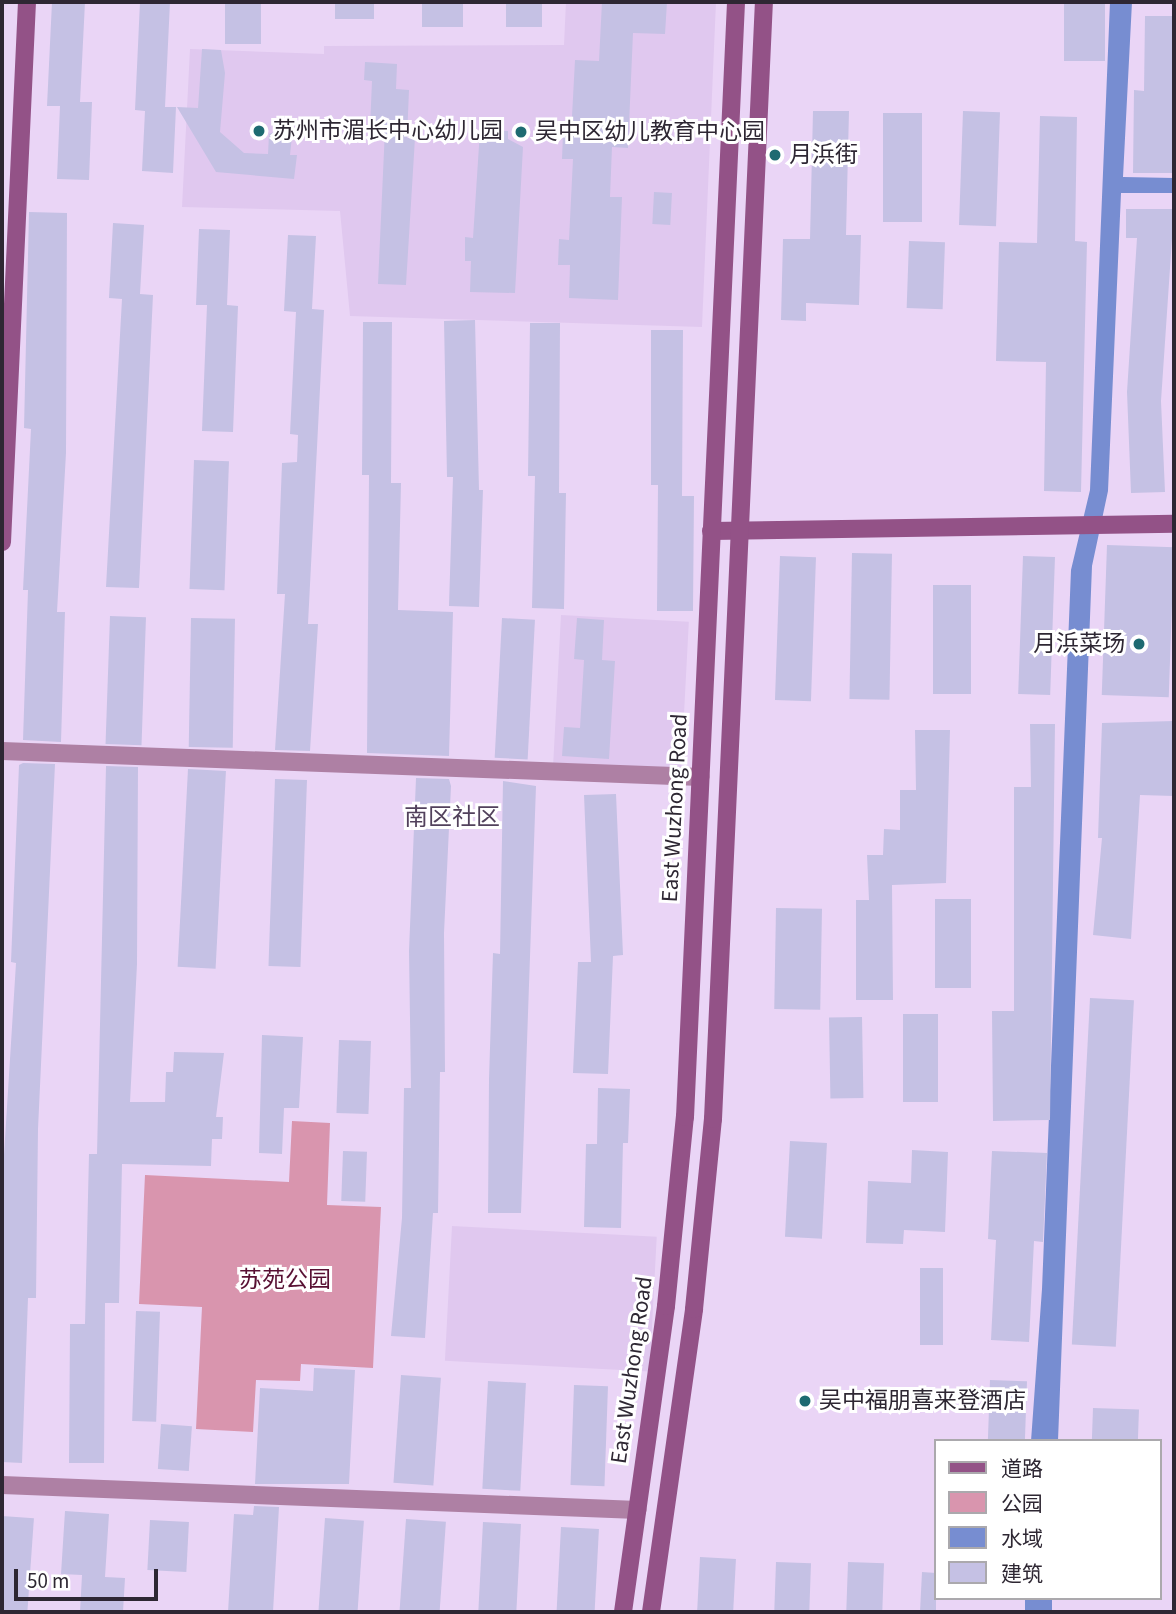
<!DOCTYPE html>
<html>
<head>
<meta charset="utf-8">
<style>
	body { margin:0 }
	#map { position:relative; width:1176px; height:1614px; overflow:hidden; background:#ead5f6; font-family:"Source Sans 3","Noto Sans SC",sans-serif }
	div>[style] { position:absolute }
	.built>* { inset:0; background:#e0c8ef; transform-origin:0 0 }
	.green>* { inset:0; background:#d995ae }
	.water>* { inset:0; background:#778dd1; transform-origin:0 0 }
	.building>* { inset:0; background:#c5c1e4; transform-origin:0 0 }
	.street>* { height:18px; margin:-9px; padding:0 9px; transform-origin:9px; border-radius:9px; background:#ae80a4 }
	.secondary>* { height:18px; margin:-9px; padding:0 9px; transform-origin:9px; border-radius:9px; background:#935287 }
	.dots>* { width:19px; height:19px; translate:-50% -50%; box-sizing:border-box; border:4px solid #fff; border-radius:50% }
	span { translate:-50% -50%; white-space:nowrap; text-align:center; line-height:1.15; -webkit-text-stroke:6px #fff; paint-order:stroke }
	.poi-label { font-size:23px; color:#2e2733 }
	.left { translate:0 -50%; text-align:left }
	.right { translate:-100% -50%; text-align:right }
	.street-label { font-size:23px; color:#2e2733 }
	.park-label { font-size:23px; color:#581033 }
	.neighbourhood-label { font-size:24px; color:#52415c }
	.frame { position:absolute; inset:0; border:4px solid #2e2733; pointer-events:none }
	.legend { position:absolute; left:934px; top:1439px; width:228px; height:161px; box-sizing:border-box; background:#fff; border:2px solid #aba9ad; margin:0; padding:9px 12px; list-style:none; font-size:21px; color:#2e2733 }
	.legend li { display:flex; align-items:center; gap:14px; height:35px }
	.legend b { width:35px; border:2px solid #aba9ad }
	.scale { position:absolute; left:14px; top:1569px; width:144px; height:32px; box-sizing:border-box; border:4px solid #2e2733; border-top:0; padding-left:9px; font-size:21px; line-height:24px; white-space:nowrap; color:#2e2733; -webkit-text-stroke:5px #fff; paint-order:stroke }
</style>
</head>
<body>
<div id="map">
	<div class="built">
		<i style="clip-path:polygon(566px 2px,716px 2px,702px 327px,350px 316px,340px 211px,182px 207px,190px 49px,324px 54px,324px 46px,564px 45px)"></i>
		<i style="left:561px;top:615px;width:128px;height:150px;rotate:3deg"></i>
		<i style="left:452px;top:1226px;width:205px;height:135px;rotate:3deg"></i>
	</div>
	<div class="green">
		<i style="clip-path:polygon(292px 1121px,330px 1123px,327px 1205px,381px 1207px,373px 1368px,301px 1364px,300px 1381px,256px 1380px,253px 1432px,196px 1429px,202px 1307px,139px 1304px,145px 1175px,289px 1182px)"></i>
	</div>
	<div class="water">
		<i style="clip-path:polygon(1110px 2px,1132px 2px,1123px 177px,1174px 178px,1174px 193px,1121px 193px,1108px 491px,1092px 566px,1058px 1441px,1031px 1441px,1042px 1289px,1071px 570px,1090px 490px)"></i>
		<i style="left:1025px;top:1598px;width:27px;height:14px"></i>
	</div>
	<div class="building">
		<i style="clip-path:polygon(52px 2px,85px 2px,80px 102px,92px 102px,89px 180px,57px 179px,60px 106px,47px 106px)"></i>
		<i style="clip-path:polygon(140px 2px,170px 2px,165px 107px,176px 107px,173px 173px,142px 171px,145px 111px,135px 110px)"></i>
		<i style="left:225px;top:2px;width:36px;height:42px"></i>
		<i style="left:335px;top:2px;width:39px;height:17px"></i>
		<i style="left:422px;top:2px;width:41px;height:25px"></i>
		<i style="left:506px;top:2px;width:36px;height:25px"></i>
		<i style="clip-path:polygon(602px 2px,667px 2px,665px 34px,633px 33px,628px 148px,612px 147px,610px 197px,622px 197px,618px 300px,569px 298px,570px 265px,558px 265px,559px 239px,569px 240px,573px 159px,562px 159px,563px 134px,571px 135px,575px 60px,599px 61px)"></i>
		<i style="left:1064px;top:2px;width:41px;height:59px"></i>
		<i style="clip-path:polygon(1145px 16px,1174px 16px,1173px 173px,1133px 173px,1134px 90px,1144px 91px)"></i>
		<i style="clip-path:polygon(202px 49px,221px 50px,225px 73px,220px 132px,244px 153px,268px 154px,269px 134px,284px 128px,292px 136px,290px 155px,297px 155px,294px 179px,216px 172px,177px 107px,198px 108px)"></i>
		<i style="clip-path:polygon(365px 62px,397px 64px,396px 89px,409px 90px,407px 138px,415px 138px,406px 285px,378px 284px,385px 129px,370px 128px,372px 81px,364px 80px)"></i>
		<i style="clip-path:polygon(813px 111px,849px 111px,846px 235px,861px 235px,859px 305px,806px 303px,806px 321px,781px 320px,783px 239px,810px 239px)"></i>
		<i style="left:963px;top:111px;width:37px;height:114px;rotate:2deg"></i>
		<i style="left:883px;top:113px;width:39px;height:109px"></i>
		<i style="clip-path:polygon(1040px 116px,1077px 117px,1075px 241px,1087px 242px,1081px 492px,1044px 491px,1046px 362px,996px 361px,999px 242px,1037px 243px)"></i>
		<i style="clip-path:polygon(480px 130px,508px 131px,508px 139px,523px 147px,515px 293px,470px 292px,471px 261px,465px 261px,465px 237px,473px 238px)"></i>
		<i style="left:654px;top:192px;width:18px;height:32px;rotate:3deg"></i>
		<i style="clip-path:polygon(1126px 209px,1174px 209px,1161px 401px,1165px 492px,1131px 493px,1127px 392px,1137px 238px,1126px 238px)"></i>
		<i style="clip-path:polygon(29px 212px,67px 213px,66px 453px,57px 612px,65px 612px,61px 742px,23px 740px,28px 590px,23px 590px,31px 429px,24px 428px)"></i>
		<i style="clip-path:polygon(113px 223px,144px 225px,140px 294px,153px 295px,139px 588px,106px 587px,122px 299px,109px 298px)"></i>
		<i style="clip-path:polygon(199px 229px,230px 230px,227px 305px,238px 306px,233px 432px,202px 431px,207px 305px,196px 305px)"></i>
		<i style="clip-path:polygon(288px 235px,316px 236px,312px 309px,324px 310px,308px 624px,318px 624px,310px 751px,275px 750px,285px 594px,277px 594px,282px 463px,297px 462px,298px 435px,290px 434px,296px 312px,284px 311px)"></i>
		<i style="left:909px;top:241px;width:36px;height:67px;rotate:2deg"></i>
		<i style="clip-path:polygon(475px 320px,479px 490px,483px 490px,479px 607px,449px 606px,453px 477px,447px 477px,444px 321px)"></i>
		<i style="clip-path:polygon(363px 322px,392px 322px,391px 483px,401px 483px,398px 610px,453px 612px,449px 756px,367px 753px,369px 475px,362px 475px)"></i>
		<i style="clip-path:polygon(530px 323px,560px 323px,559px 493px,566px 493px,564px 609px,532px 608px,535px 476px,528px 476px)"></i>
		<i style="clip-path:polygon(651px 330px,683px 330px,682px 496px,694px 496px,693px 611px,657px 611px,658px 485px,651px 485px)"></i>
		<i style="left:194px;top:460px;width:35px;height:129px;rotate:2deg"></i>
		<i style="left:1107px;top:545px;width:67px;height:150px;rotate:2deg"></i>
		<i style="left:852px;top:553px;width:40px;height:146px;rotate:1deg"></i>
		<i style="left:780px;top:556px;width:36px;height:144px;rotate:2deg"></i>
		<i style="left:1023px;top:556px;width:32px;height:138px;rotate:2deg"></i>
		<i style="left:933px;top:585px;width:38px;height:109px"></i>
		<i style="left:110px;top:616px;width:36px;height:128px;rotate:2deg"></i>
		<i style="left:191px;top:618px;width:44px;height:129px;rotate:1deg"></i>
		<i style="left:502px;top:618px;width:33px;height:140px;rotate:3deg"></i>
		<i style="clip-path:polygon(577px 618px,604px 620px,602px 660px,615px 661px,609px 759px,562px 756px,564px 727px,580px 728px,584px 660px,574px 659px)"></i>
		<i style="clip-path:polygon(1174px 721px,1174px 796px,1140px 795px,1131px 939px,1093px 935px,1102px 838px,1098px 838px,1102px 723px)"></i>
		<i style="clip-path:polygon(1030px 724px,1055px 724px,1050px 1120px,993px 1121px,992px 1011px,1014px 1011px,1014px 787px,1031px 787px)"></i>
		<i style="clip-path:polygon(915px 730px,950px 730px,946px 883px,892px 885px,893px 1000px,856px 1000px,856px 900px,869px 900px,867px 855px,883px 855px,884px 829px,900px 830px,900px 790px,916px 790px)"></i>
		<i style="clip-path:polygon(23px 763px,55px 764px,38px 1129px,36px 1298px,28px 1298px,22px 1463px,2px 1462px,2px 1322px,4px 1155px,16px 963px,11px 962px,19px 765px)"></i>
		<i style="clip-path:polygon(106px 766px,138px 767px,137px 964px,130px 1102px,165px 1102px,166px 1072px,173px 1072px,174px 1052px,224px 1053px,216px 1117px,223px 1117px,222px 1139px,212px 1139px,211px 1166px,122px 1164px,119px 1303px,105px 1303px,104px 1463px,69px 1463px,70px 1324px,85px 1324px,89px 1154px,97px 1154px)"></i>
		<i style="left:188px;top:769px;width:38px;height:198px;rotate:3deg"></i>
		<i style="clip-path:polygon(416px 778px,449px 779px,451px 786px,444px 933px,445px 1072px,440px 1072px,438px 1213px,433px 1213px,425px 1338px,391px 1336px,402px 1218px,404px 1088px,411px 1088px,409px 951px)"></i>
		<i style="left:275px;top:779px;width:32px;height:187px;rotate:2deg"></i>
		<i style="clip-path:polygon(503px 781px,536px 786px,521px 1213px,488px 1213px,489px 1079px,493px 953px,500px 954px)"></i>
		<i style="clip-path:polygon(616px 794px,623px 955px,613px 956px,608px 1074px,573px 1073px,578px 962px,591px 962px,584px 795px)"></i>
		<i style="left:935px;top:899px;width:36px;height:89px"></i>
		<i style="left:776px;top:908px;width:46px;height:101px;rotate:1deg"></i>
		<i style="left:1090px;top:998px;width:44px;height:347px;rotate:3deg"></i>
		<i style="left:903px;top:1014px;width:35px;height:88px"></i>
		<i style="left:862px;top:1017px;width:81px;height:33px;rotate:89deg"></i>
		<i style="clip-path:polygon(262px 1035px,303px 1037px,299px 1108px,284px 1108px,282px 1154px,259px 1153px)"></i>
		<i style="left:339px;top:1040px;width:32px;height:73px;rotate:2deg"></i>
		<i style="clip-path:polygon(598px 1088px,630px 1089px,628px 1143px,623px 1143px,621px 1228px,584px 1227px,586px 1144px,597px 1144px)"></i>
		<i style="left:790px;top:1141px;width:37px;height:96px;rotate:3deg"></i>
		<i style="clip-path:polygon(912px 1150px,948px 1152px,945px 1232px,904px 1230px,903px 1244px,866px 1243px,868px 1181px,911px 1183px)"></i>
		<i style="left:343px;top:1151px;width:24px;height:50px;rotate:2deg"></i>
		<i style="clip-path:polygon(992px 1151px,1047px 1153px,1043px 1242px,1034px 1241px,1029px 1342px,991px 1340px,996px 1240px,988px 1239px)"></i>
		<i style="left:920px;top:1268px;width:23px;height:77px"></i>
		<i style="left:136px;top:1311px;width:24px;height:110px;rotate:2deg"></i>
		<i style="clip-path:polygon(314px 1368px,355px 1370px,349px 1484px,255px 1484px,260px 1388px,313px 1391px)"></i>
		<i style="left:401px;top:1375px;width:40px;height:108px;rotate:4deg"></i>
		<i style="left:990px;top:1380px;width:37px;height:61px;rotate:2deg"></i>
		<i style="left:488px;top:1381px;width:38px;height:108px;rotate:3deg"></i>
		<i style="left:574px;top:1385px;width:34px;height:100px;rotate:2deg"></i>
		<i style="left:1093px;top:1408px;width:46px;height:33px;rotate:2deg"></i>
		<i style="left:161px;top:1424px;width:31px;height:45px;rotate:4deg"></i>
		<i style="clip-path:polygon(254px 1506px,279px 1507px,273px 1612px,228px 1612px,234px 1514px,253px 1515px)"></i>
		<i style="clip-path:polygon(65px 1511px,109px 1514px,105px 1577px,125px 1578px,123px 1612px,80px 1612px,82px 1575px,61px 1574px)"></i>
		<i style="left:2px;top:1516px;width:32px;height:96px;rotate:4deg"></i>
		<i style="left:325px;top:1518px;width:39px;height:94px;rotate:4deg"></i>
		<i style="left:406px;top:1519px;width:40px;height:93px;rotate:4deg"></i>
		<i style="left:150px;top:1520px;width:39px;height:50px;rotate:3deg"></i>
		<i style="left:483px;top:1522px;width:38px;height:90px;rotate:3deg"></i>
		<i style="left:561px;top:1527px;width:38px;height:85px;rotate:3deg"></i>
		<i style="left:700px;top:1557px;width:36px;height:55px;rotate:3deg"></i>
		<i style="left:776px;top:1562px;width:35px;height:50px;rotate:2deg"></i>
		<i style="left:848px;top:1562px;width:36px;height:50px;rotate:2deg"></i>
		<i style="clip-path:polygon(922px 1572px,936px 1573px,936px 1612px,920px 1612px)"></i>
	</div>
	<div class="street">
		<i style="left:2px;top:751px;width:699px;rotate:2.13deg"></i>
		<i style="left:2px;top:1485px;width:636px;rotate:2.25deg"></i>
	</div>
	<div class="secondary">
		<i style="left:711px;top:531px;width:463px;rotate:-0.9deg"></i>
		<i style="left:2px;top:542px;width:541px;rotate:-87.35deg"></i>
		<i style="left:623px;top:1612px;width:309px;rotate:-82deg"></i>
		<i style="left:666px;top:1306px;width:190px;rotate:-84.3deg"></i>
		<i style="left:685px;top:1117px;width:1116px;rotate:-87.38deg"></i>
		<i style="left:651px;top:1612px;width:306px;rotate:-81.9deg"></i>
		<i style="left:694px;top:1309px;width:191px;rotate:-84.3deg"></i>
		<i style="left:713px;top:1119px;width:1118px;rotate:-87.39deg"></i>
	</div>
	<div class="dots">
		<i style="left:259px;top:131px;background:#1e6a71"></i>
		<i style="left:521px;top:132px;background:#1e6a71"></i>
		<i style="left:775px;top:155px;background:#1e6a71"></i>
		<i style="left:1139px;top:644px;background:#1e6a71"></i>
		<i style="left:805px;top:1401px;background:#1e6a71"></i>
	</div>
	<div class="poi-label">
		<span class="left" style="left:273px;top:131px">苏州市湄长中心幼儿园</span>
		<span class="left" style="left:535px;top:132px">吴中区幼儿教育中心园</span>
		<span class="left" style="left:789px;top:155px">月浜街</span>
		<span class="right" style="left:1125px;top:644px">月浜菜场</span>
		<span class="left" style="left:819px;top:1401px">吴中福朋喜来登酒店</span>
	</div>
	<div class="street-label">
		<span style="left:675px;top:808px;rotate:-87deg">East Wuzhong Road</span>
		<span style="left:632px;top:1370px;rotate:-82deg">East Wuzhong Road</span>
	</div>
	<div class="park-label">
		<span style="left:285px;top:1280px">苏苑公园</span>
	</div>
	<div class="neighbourhood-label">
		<span style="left:452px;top:818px">南区社区</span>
	</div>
	<div class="frame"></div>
	<ul class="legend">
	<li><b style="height:9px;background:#935287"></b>道路</li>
	<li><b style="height:19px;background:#d995ae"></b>公园</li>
	<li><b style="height:19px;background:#778dd1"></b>水域</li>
	<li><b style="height:19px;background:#c5c1e4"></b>建筑</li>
	</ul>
	<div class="scale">50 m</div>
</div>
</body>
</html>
